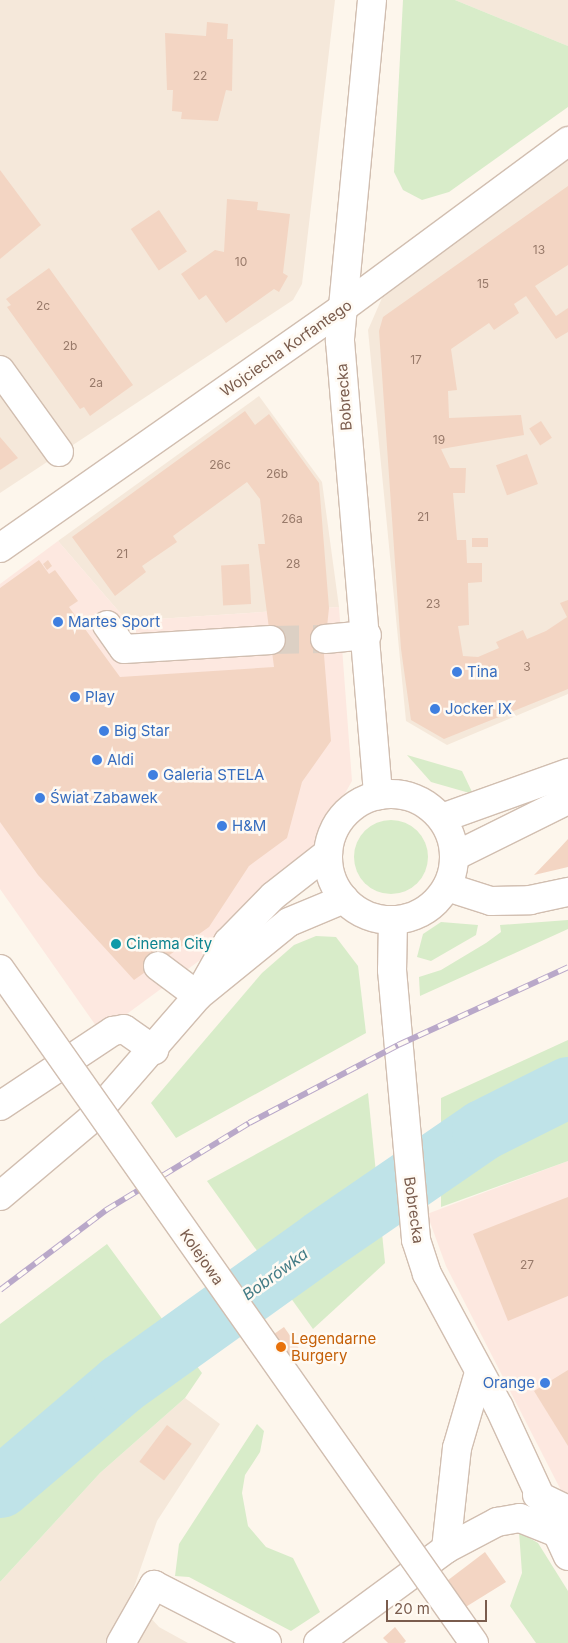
<!DOCTYPE html>
<html>
<head>
<meta charset="utf-8">
<style>
	body { margin:0 }
	#map { position:relative; width:568px; height:1643px; overflow:hidden; background:#fdf6ec; font-family:Inter,sans-serif }
	div>[style] { position:absolute }
	.residential>* { inset:0; background:#f5e8da }
	.commercial>* { inset:0; background:#fde8e0 }
	.green>* { inset:0; background:#d8ecc9 }
	.round { border-radius:50% }
	.river>* { height:61px; margin:-30.5px; padding:0 30.5px; transform-origin:30.5px; border-radius:30.5px; background:#bfe3e8 }
	.building>* { inset:0; background:#f3d5c3; transform-origin:0 0 }
	.minor-tunnel>* { height:28px; margin-top:-14px; transform-origin:0; background:repeating-linear-gradient(90deg,#dcd0c4 0 28px,transparent 0 42px) }
	.roads { filter:drop-shadow(1px 0 #d1beb0) drop-shadow(-1px 0 #d1beb0) drop-shadow(0 1px #d1beb0) drop-shadow(0 -1px #d1beb0) }
	.minor>* { height:28px; margin:-14px; padding:0 14px; transform-origin:14px; border-radius:14px; background:#fff }
	.minor>.ring { margin:-14px; padding:0; box-sizing:content-box; background:none; border:28px solid #fff; border-radius:50% }
	.rail>* { height:5.5px; margin-top:-2.75px; transform-origin:0; background:repeating-linear-gradient(90deg,#fffaf3 0 11px,#b9a8c9 0 22px); box-sizing:border-box; border-block:1px solid #b9a8c9 }
	.bridges { filter:drop-shadow(1px 0 #d1beb0) drop-shadow(-1px 0 #d1beb0) drop-shadow(0 1px #d1beb0) drop-shadow(0 -1px #d1beb0) }
	.minor-bridge>* { height:28px; margin:-14px; padding:0 14px; transform-origin:14px; border-radius:14px; background:#fff }
	.dots>* { width:14px; height:14px; translate:-50% -50%; box-sizing:border-box; border:2px solid #fffaf3; border-radius:50% }
	span { translate:-50% -50%; white-space:nowrap; text-align:center; line-height:1.15; -webkit-text-stroke:5px #fffaf3; paint-order:stroke }
	.number-label { font-size:12px; color:#987a6a }
	.number-label span { -webkit-text-stroke-width:0 }
	.street-label { font-size:15px; color:#7a5c4d }
	.shop-label { font-size:15px; color:#366cbe }
	.left { translate:0 -50%; text-align:left }
	.right { translate:-100% -50%; text-align:right }
	.culture-label { font-size:15px; color:#0d838f }
	.food-label { font-size:15px; color:#c56008 }
	.water-label { font-size:16px; color:#437c86; font-style:italic }
	.scale { position:absolute; left:386px; top:1600px; width:101px; height:22px; box-sizing:border-box; border:2px solid #7a5c4d; border-top:0; padding-left:6px; font-size:15px; line-height:18px; white-space:nowrap; color:#7a5c4d; -webkit-text-stroke:4px #fffaf3; paint-order:stroke }
</style>
</head>
<body>
<div id="map">
	<div class="residential">
		<i style="clip-path:polygon(0 0,335px 0,302px 284px,293px 300px,0 493px)"></i>
		<i style="clip-path:polygon(455px 0,568px 0,568px 46px)"></i>
		<i style="clip-path:polygon(568px 157px,568px 694px,447px 745px,406px 721px,368px 330px,382px 298px)"></i>
		<i style="clip-path:polygon(259px 396px,322px 482px,339px 607px,127px 621px,58px 541px)"></i>
		<i style="clip-path:polygon(185px 1398px,220px 1424px,157px 1521px,131px 1596px,159px 1627px,188px 1643px,0 1643px,0 1582px,100px 1473px)"></i>
	</div>
	<div class="commercial">
		<i style="clip-path:polygon(58px 541px,127px 621px,339px 607px,352px 781px,310px 855px,207px 955px,101px 1033px,0 889px,0 584px)"></i>
		<i style="clip-path:polygon(568px 1161px,568px 1504px,446px 1266px,427px 1214px)"></i>
	</div>
	<div class="green">
		<i style="clip-path:polygon(403px 0,455px 0,568px 46px,568px 107px,449px 192px,422px 200px,403px 190px,394px 172px)"></i>
		<i style="clip-path:polygon(407px 755px,462px 771px,473px 794px,431px 782px)"></i>
		<i class="round" style="left:354px;top:820px;width:74px;height:74px"></i>
		<i style="clip-path:polygon(568px 920px,568px 929px,420px 996px,419px 977px,441px 970px,486px 943px,501px 932px,500px 925px)"></i>
		<i style="clip-path:polygon(441px 922px,478px 925px,476px 935px,431px 961px,417px 957px,423px 934px)"></i>
		<i style="clip-path:polygon(316px 936px,336px 937px,358px 966px,366px 1033px,176px 1138px,151px 1103px,262px 973px,294px 945px)"></i>
		<i style="clip-path:polygon(568px 1040px,568px 1161px,441px 1207px,441px 1098px)"></i>
		<i style="clip-path:polygon(368px 1093px,385px 1263px,313px 1329px,207px 1181px)"></i>
		<i style="clip-path:polygon(107px 1244px,202px 1373px,185px 1398px,100px 1473px,0 1582px,0 1324px)"></i>
		<i style="clip-path:polygon(257px 1424px,264px 1431px,260px 1452px,245px 1475px,242px 1493px,248px 1526px,266px 1547px,293px 1558px,320px 1612px,291px 1631px,189px 1577px,175px 1576px,179px 1544px)"></i>
		<i style="clip-path:polygon(519px 1532px,538px 1543px,568px 1591px,568px 1643px,536px 1643px,510px 1606px,522px 1573px)"></i>
	</div>
	<div class="river">
		<i style="left:0;top:1487px;width:159px;rotate:-40.4deg"></i>
		<i style="left:121px;top:1384px;width:247px;rotate:-35.6deg"></i>
		<i style="left:322px;top:1240px;width:194px;rotate:-34.5deg"></i>
		<i style="left:482px;top:1130px;width:96px;rotate:-26.6deg"></i>
	</div>
	<div class="building">
		<i style="clip-path:polygon(207px 22px,228px 24px,227px 39px,233px 39px,232px 91px,226px 90px,218px 121px,181px 119px,182px 112px,172px 111px,173px 90px,167px 90px,165px 33px,206px 36px)"></i>
		<i style="clip-path:polygon(0 170px,41px 225px,0 259px)"></i>
		<i style="clip-path:polygon(568px 186px,568px 265px,535px 286px,556px 316px,568px 308px,568px 332px,556px 339px,526px 296px,514px 304px,519px 313px,494px 330px,489px 323px,451px 349px,457px 390px,448px 391px,449px 418px,521px 415px,524px 435px,441px 449px,450px 468px,466px 468px,465px 493px,453px 493px,457px 540px,466px 540px,467px 563px,482px 563px,482px 582px,468px 583px,469px 625px,458px 626px,463px 656px,478px 657px,499px 648px,496px 642px,523px 630px,527px 639px,546px 631px,567px 617px,560px 603px,568px 600px,568px 689px,444px 739px,411px 720px,401px 649px,379px 331px,383px 317px)"></i>
		<i style="clip-path:polygon(227px 199px,258px 202px,257px 210px,290px 214px,283px 273px,288px 276px,279px 292px,274px 289px,226px 323px,206px 295px,199px 300px,181px 274px,215px 250px,224px 252px)"></i>
		<i style="left:159px;top:210px;width:50px;height:34px;rotate:56deg"></i>
		<i style="clip-path:polygon(49px 268px,133px 385px,90px 416px,84px 407px,80px 409px,7px 307px,11px 305px,6px 299px)"></i>
		<i style="clip-path:polygon(245px 411px,255px 425px,269px 414px,319px 483px,329px 608px,324px 655px,331px 741px,302px 782px,287px 838px,249px 866px,209px 927px,134px 980px,38px 875px,0 822px,0 588px,39px 560px,49px 574px,55px 570px,78px 601px,69px 607px,120px 677px,274px 667px,258px 544px,265px 544px,260px 499px,247px 482px,173px 536px,177px 542px,142px 566px,146px 572px,115px 596px,72px 537px)"></i>
		<i style="left:541px;top:421px;width:20px;height:14px;rotate:57deg"></i>
		<i style="clip-path:polygon(0 437px,18px 458px,0 470px)"></i>
		<i style="left:527px;top:454px;width:32px;height:33px;rotate:70deg"></i>
		<i style="left:488px;top:538px;width:9px;height:16px;rotate:90deg"></i>
		<i style="clip-path:polygon(48px 560px,52px 566px,47px 570px,43px 564px)"></i>
		<i style="left:249px;top:564px;width:40px;height:28px;rotate:87deg"></i>
		<i style="clip-path:polygon(568px 839px,568px 867px,534px 875px,557px 851px)"></i>
		<i style="clip-path:polygon(568px 1197px,568px 1296px,508px 1321px,473px 1234px)"></i>
		<i style="left:284px;top:1327px;width:28px;height:27px;rotate:55deg"></i>
		<i style="clip-path:polygon(568px 1370px,568px 1446px,534px 1391px)"></i>
		<i style="left:167px;top:1425px;width:31px;height:46px;rotate:37deg"></i>
		<i style="clip-path:polygon(485px 1552px,506px 1582px,456px 1613px,439px 1587px)"></i>
		<i style="clip-path:polygon(395px 1627px,406px 1641px,404px 1643px,388px 1643px,383px 1638px)"></i>
	</div>
	<div class="minor-tunnel">
		<i style="left:271px;top:640px;width:54px;rotate:-1.1deg"></i>
	</div>
	<div class="roads">
		<div class="minor">
			<i style="left:372px;top:0;width:342px;rotate:95.4deg"></i>
			<i style="left:340px;top:341px;width:456px;rotate:85.2deg"></i>
			<i style="left:0;top:370px;width:101px;rotate:54.3deg"></i>
			<i style="left:0;top:548px;width:415px;rotate:-35deg"></i>
			<i style="left:340px;top:310px;width:284px;rotate:-36.5deg"></i>
			<i style="left:107px;top:625px;width:29px;rotate:55deg"></i>
			<i style="left:124px;top:649px;width:147px;rotate:-3.5deg"></i>
			<i style="left:325px;top:639px;width:42px;rotate:-5.4deg"></i>
			<i class="ring" style="left:328px;top:794px;width:98px;height:98px"></i>
			<i style="left:442px;top:818px;width:134px;rotate:-19.7deg"></i>
			<i style="left:455px;top:856px;width:126px;rotate:-26.4deg"></i>
			<i style="left:447px;top:887px;width:46px;rotate:17.7deg"></i>
			<i style="left:491px;top:901px;width:39px;rotate:-1deg"></i>
			<i style="left:530px;top:900px;width:39px;rotate:-12deg"></i>
			<i style="left:393px;top:920px;width:50px;rotate:91.1deg"></i>
			<i style="left:392px;top:970px;width:271px;rotate:84.9deg"></i>
			<i style="left:416px;top:1240px;width:36px;rotate:72deg"></i>
			<i style="left:427px;top:1274px;width:151px;rotate:61.6deg"></i>
			<i style="left:499px;top:1407px;width:164px;rotate:65.2deg"></i>
			<i style="left:158px;top:966px;width:50px;rotate:36.9deg"></i>
			<i style="left:206px;top:981px;width:45px;rotate:-60.6deg"></i>
			<i style="left:228px;top:942px;width:64px;rotate:-45.6deg"></i>
			<i style="left:273px;top:896px;width:70px;rotate:-38deg"></i>
			<i style="left:0;top:1106px;width:136px;rotate:-33.6deg"></i>
			<i style="left:113px;top:1031px;width:11px;rotate:-10deg"></i>
			<i style="left:124px;top:1029px;width:37px;rotate:35deg"></i>
			<i style="left:0;top:1196px;width:119px;rotate:-40.2deg"></i>
			<i style="left:91px;top:1119px;width:163px;rotate:-49deg"></i>
			<i style="left:198px;top:996px;width:117px;rotate:-39.1deg"></i>
			<i style="left:289px;top:922px;width:60px;rotate:-22.7deg"></i>
			<i style="left:537px;top:1495px;width:34px;rotate:26deg"></i>
			<i style="left:446px;top:1549px;width:58px;rotate:-27.9deg"></i>
			<i style="left:497px;top:1522px;width:23px;rotate:-10deg"></i>
			<i style="left:520px;top:1518px;width:35px;rotate:22deg"></i>
			<i style="left:121px;top:1643px;width:67px;rotate:-60.4deg"></i>
			<i style="left:154px;top:1585px;width:127px;rotate:27.2deg"></i>
			<i style="left:318px;top:1643px;width:159px;rotate:-36.3deg"></i>
			<i style="left:446px;top:1549px;width:102px;rotate:-83.8deg"></i>
			<i style="left:457px;top:1448px;width:75px;rotate:-73.7deg"></i>
		</div>
	</div>
	<div class="rail">
		<i style="left:0;top:1290px;width:133px;rotate:-37deg"></i>
		<i style="left:106px;top:1210px;width:167px;rotate:-31.3deg"></i>
		<i style="left:249px;top:1123px;width:168px;rotate:-27.6deg"></i>
		<i style="left:398px;top:1045px;width:187px;rotate:-24.6deg"></i>
	</div>
	<div class="bridges">
		<div class="minor-bridge">
			<i style="left:0;top:969px;width:824px;rotate:54.88deg"></i>
		</div>
	</div>
	<div class="dots">
		<i style="left:58px;top:622px;background:#3f7fe0"></i>
		<i style="left:457px;top:672px;background:#3f7fe0"></i>
		<i style="left:75px;top:697px;background:#3f7fe0"></i>
		<i style="left:435px;top:709px;background:#3f7fe0"></i>
		<i style="left:104px;top:731px;background:#3f7fe0"></i>
		<i style="left:97px;top:760px;background:#3f7fe0"></i>
		<i style="left:153px;top:775px;background:#3f7fe0"></i>
		<i style="left:40px;top:798px;background:#3f7fe0"></i>
		<i style="left:222px;top:826px;background:#3f7fe0"></i>
		<i style="left:116px;top:944px;background:#0f9aa8"></i>
		<i style="left:281px;top:1347px;background:#e8710a"></i>
		<i style="left:545px;top:1383px;background:#3f7fe0"></i>
	</div>
	<div class="number-label">
		<span style="left:200px;top:76px">22</span>
		<span style="left:539px;top:250px">13</span>
		<span style="left:241px;top:262px">10</span>
		<span style="left:483px;top:284px">15</span>
		<span style="left:43px;top:306px">2c</span>
		<span style="left:70px;top:346px">2b</span>
		<span style="left:416px;top:360px">17</span>
		<span style="left:96px;top:383px">2a</span>
		<span style="left:439px;top:440px">19</span>
		<span style="left:220px;top:465px">26c</span>
		<span style="left:277px;top:474px">26b</span>
		<span style="left:423px;top:517px">21</span>
		<span style="left:292px;top:519px">26a</span>
		<span style="left:122px;top:554px">21</span>
		<span style="left:293px;top:564px">28</span>
		<span style="left:433px;top:604px">23</span>
		<span style="left:527px;top:667px">3</span>
		<span style="left:527px;top:1265px">27</span>
	</div>
	<div class="street-label">
		<span style="left:286px;top:348px;rotate:-35deg">Wojciecha Korfantego</span>
		<span style="left:344px;top:397px;rotate:-94deg">Bobrecka</span>
		<span style="left:414px;top:1210px;rotate:82deg">Bobrecka</span>
		<span style="left:202px;top:1257px;rotate:55deg">Kolejowa</span>
	</div>
	<div class="shop-label">
		<span class="left" style="left:68px;top:622px">Martes Sport</span>
		<span class="left" style="left:467px;top:672px">Tina</span>
		<span class="left" style="left:85px;top:697px">Play</span>
		<span class="left" style="left:445px;top:709px">Jocker IX</span>
		<span class="left" style="left:114px;top:731px">Big Star</span>
		<span class="left" style="left:107px;top:760px">Aldi</span>
		<span class="left" style="left:163px;top:775px">Galeria STELA</span>
		<span class="left" style="left:50px;top:798px">Świat Zabawek</span>
		<span class="left" style="left:232px;top:826px">H&amp;M</span>
		<span class="right" style="left:535px;top:1383px">Orange</span>
	</div>
	<div class="culture-label">
		<span class="left" style="left:126px;top:944px">Cinema City</span>
	</div>
	<div class="food-label">
		<span class="left" style="left:291px;top:1347px">Legendarne<br>Burgery</span>
	</div>
	<div class="water-label">
		<span style="left:275px;top:1274px;rotate:-36deg">Bobrówka</span>
	</div>
	<div class="scale">20 m</div>
</div>
</body>
</html>
